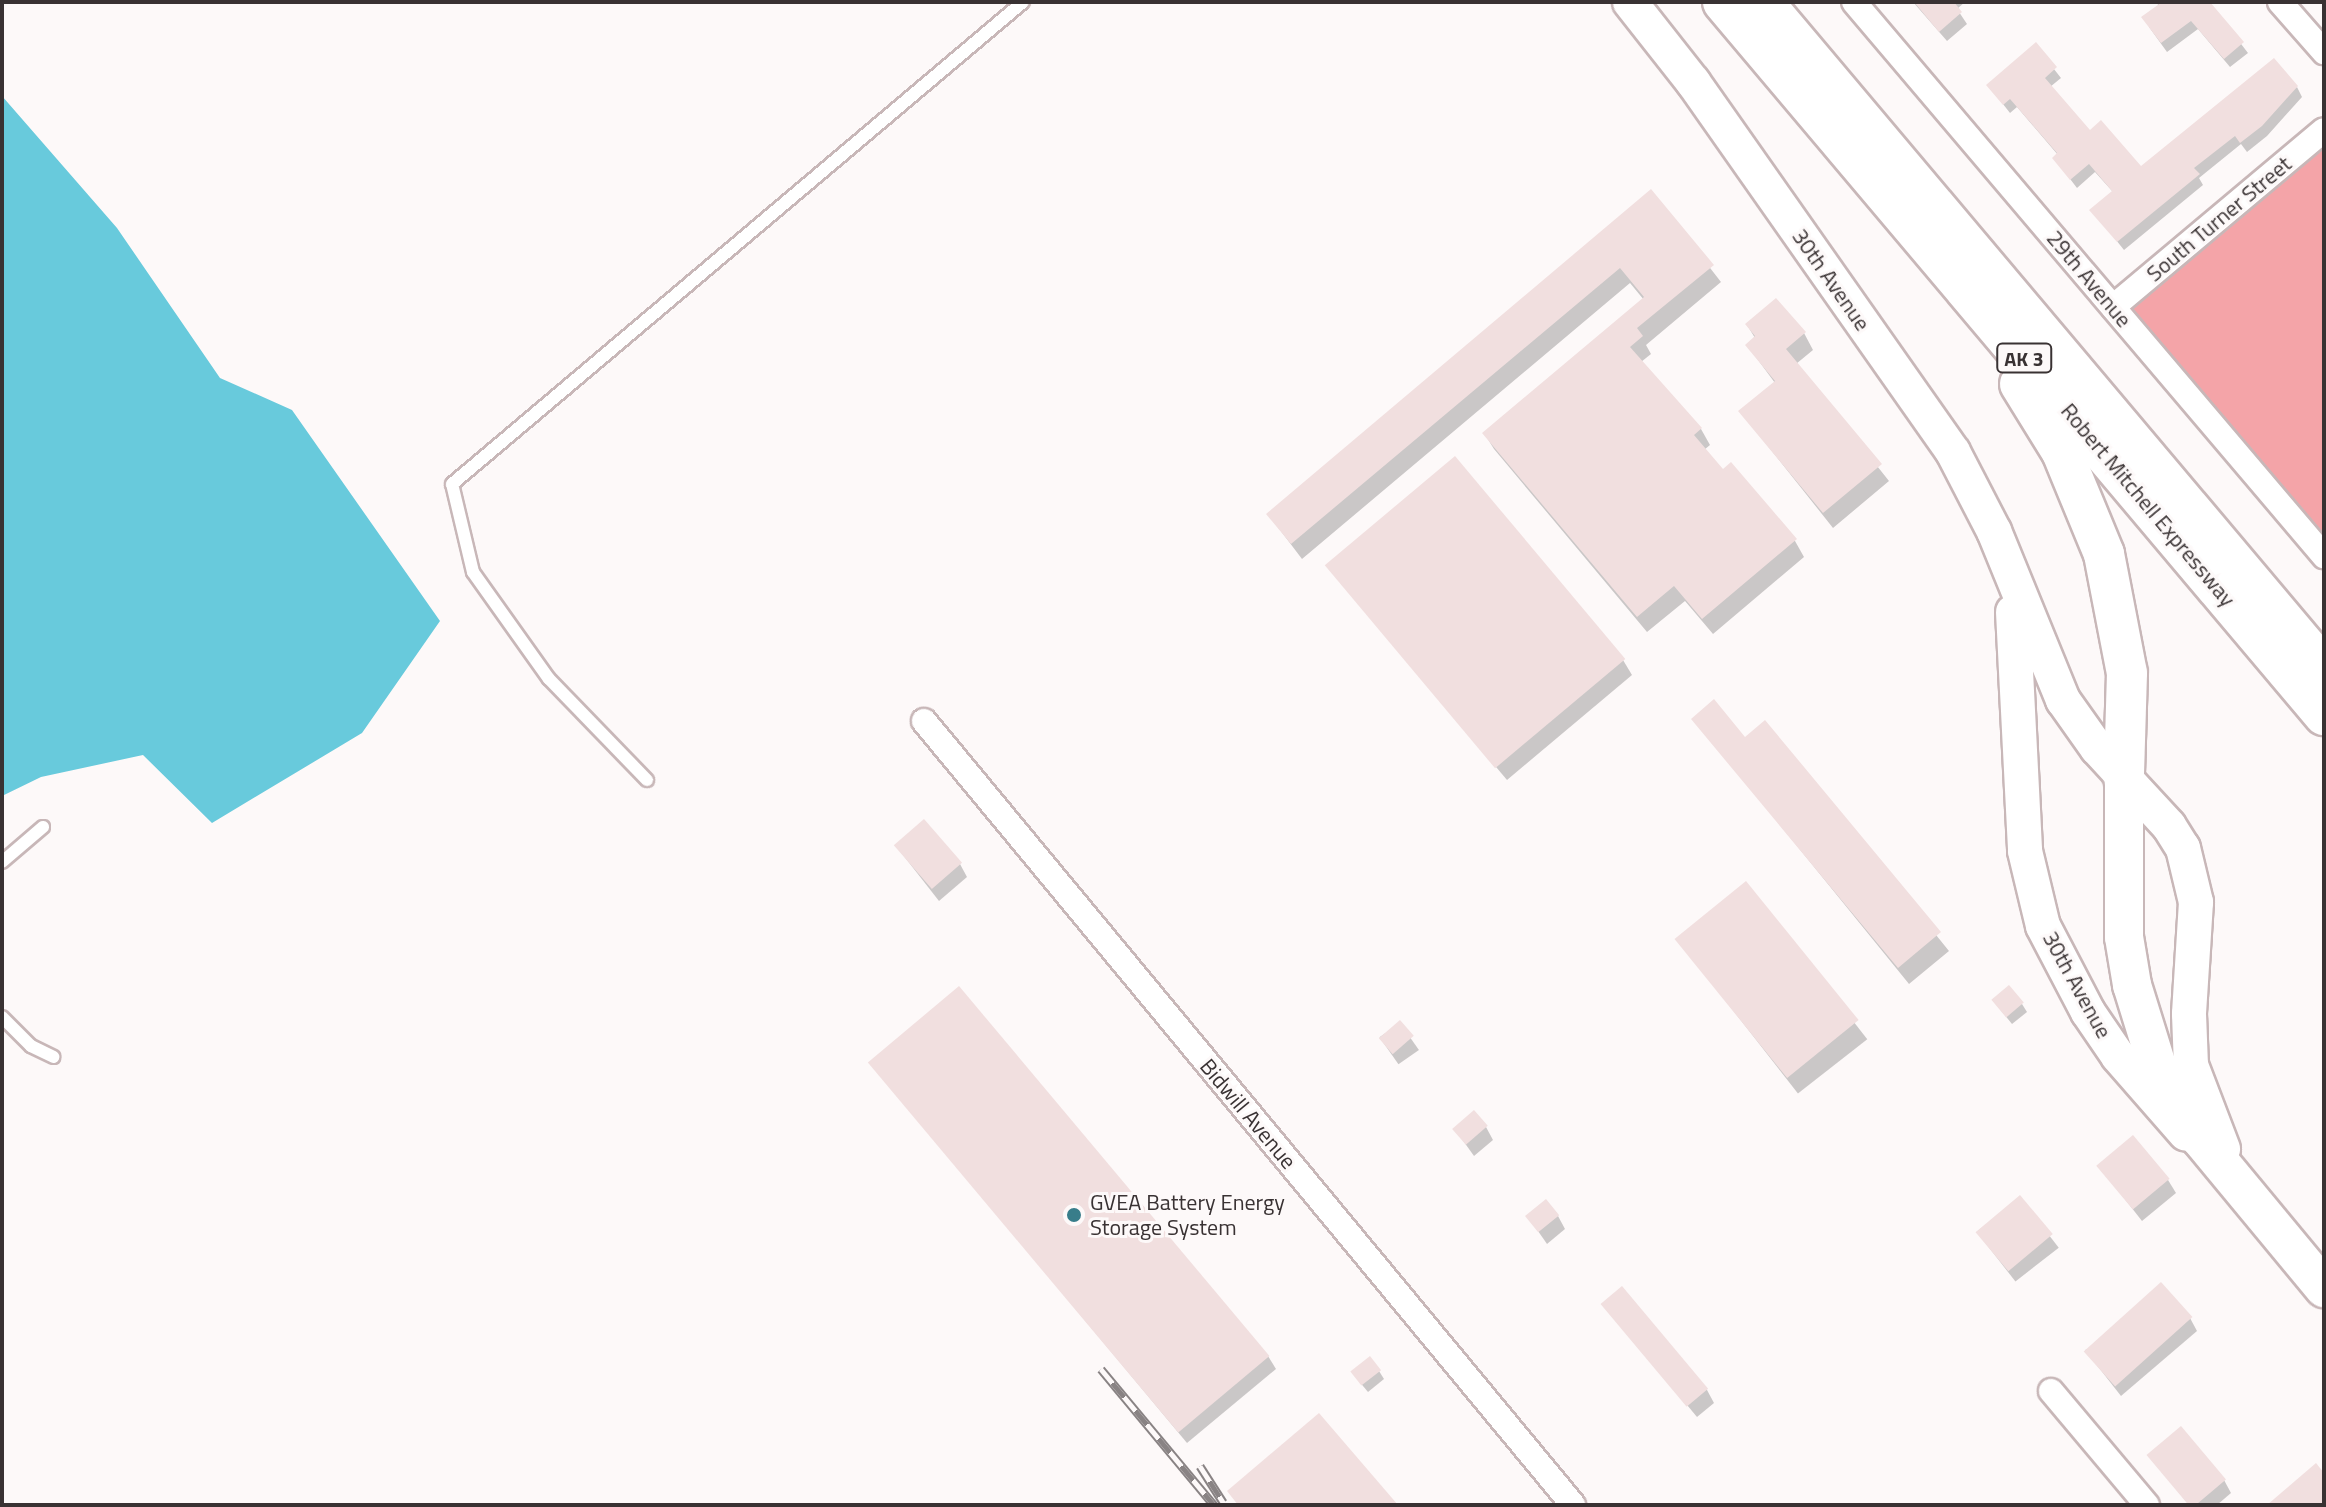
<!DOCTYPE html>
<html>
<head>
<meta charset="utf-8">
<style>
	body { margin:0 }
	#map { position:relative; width:2326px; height:1507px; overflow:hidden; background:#fdf9f9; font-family:"Titillium Web",sans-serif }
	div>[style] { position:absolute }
	.forest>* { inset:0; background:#f4a4a8 }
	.water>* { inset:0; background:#68cadc }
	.shadow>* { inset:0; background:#0003; transform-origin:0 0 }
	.building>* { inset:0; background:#f1dfdf; transform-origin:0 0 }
	.roads { filter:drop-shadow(2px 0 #c8b7b8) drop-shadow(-2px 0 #c8b7b8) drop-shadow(0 2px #c8b7b8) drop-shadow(0 -2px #c8b7b8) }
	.service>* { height:12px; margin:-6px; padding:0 6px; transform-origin:6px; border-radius:6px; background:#fff }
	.minor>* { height:24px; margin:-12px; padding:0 12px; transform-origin:12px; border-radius:12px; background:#fff }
	.secondary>* { height:34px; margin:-17px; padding:0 17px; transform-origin:17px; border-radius:17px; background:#fff }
	.primary>* { height:38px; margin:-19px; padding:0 19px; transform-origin:19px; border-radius:19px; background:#fff }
	.trunk>* { height:40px; margin:-20px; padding:0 20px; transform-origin:20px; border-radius:20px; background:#fff }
	.rail>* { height:9px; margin-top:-4.5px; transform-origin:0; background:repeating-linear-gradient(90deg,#fdf9f9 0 18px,#898384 0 36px); box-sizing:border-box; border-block:2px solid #898384 }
	.dots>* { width:22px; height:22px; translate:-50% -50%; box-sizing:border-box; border:4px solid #fdf9f9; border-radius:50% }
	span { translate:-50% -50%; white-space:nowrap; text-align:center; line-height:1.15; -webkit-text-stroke:6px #fdf9f9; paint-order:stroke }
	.shield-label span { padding:2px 6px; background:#fdf9f9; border:2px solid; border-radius:6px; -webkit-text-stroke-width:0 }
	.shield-label { font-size:20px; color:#393233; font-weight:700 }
	.street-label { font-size:22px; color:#393233 }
	.poi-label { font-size:22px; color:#393233 }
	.left { translate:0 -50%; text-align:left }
	.frame { position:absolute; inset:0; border:4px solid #393233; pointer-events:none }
</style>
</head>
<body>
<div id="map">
	<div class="forest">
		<i style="clip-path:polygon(2324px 130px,2324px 556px,2113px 307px)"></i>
	</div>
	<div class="water">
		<i style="clip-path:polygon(2px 96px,117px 228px,220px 378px,292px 410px,440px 621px,362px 733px,212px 823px,143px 755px,41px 777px,2px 796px)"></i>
	</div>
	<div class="shadow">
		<i style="clip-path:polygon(1913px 2px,1965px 2px,1957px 9px,1967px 24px,1947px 41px)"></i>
		<i style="clip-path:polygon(2156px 2px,2209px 2px,2248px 53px,2230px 67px,2198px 29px,2167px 52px,2149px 27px,2159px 6px)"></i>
		<i style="clip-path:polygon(2035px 45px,2061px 78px,2050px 87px,2089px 133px,2141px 169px,2297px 87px,2302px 97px,2267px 136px,2247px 152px,2241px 144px,2199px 178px,2203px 185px,2124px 250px,2092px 210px,2113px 192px,2095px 172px,2077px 188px,2054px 158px,2058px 155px,2017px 107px,2010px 113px,1988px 85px)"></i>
		<i style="clip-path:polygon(1651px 192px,1721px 282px,1646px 345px,1651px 354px,1641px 362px,1701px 429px,1710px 445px,1704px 450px,1722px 472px,1795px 541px,1804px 557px,1713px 634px,1685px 601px,1647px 632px,1494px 449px,1484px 433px,1644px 300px,1630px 283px,1302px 559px,1268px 514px)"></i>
		<i style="clip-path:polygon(1747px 325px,1804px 333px,1813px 350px,1796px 364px,1889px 481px,1833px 528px,1741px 412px,1775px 383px,1747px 345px,1755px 338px)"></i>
		<i style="clip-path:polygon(1327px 566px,1623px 660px,1632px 675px,1507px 780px)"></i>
		<i style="clip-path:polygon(1694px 719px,1745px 739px,1765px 723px,1949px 951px,1909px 984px)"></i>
		<i style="clip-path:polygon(896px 846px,960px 864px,967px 877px,939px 901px)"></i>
		<i style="left:1746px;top:884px;width:197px;height:88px;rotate:52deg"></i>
		<i style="clip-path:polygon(2022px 1004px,2027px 1012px,2012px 1024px,1999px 1008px)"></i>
		<i style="left:1400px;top:1023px;width:33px;height:25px;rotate:55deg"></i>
		<i style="clip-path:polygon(871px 1063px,1268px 1356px,1276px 1369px,1187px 1443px)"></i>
		<i style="clip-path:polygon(1486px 1127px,1493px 1140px,1474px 1156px,1454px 1128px)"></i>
		<i style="clip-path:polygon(2099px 1166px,2168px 1180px,2176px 1193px,2142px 1221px)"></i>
		<i style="left:2020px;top:1198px;width:63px;height:55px;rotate:52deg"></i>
		<i style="clip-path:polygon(1558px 1216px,1565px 1229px,1547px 1244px,1529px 1218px)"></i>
		<i style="clip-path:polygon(1603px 1304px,1707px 1390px,1714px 1403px,1697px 1417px)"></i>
		<i style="clip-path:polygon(2190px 1318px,2197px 1331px,2121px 1396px,2085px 1350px)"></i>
		<i style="clip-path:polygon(1379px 1371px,1384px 1379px,1368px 1392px,1358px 1380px)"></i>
		<i style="clip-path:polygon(2149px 1455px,2224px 1480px,2231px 1493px,2217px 1505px,2189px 1505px)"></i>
	</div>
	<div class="building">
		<i style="clip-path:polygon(1914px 2px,1954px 2px,1962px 12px,1939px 32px)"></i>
		<i style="clip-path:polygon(2162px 2px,2210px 2px,2244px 42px,2224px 59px,2191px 21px,2161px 43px,2141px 17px)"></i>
		<i style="clip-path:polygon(2036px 42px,2057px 67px,2045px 78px,2090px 130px,2101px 120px,2141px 166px,2274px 58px,2298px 86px,2262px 126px,2240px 143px,2235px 136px,2194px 168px,2200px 174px,2117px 242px,2089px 210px,2112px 191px,2089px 164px,2070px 180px,2052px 158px,2057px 153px,2010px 99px,2003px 105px,1986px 85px)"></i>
		<i style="clip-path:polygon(1651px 189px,1714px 265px,1637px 328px,1643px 336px,1630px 347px,1702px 428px,1694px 435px,1723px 469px,1731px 462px,1797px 539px,1702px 619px,1674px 586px,1637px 617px,1482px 433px,1644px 297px,1620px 268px,1291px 544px,1266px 514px)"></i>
		<i style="clip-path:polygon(1776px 298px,1806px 332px,1786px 349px,1882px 464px,1823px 513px,1738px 411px,1775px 381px,1745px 345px,1755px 336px,1745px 324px)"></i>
		<i style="left:1455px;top:456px;width:265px;height:170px;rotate:50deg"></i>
		<i style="clip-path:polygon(1714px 699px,1745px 737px,1765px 720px,1941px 932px,1898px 968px,1691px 719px)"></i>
		<i style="left:924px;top:819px;width:58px;height:40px;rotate:49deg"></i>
		<i style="left:1746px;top:881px;width:179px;height:92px;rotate:51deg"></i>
		<i style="left:2009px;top:985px;width:23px;height:23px;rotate:50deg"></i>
		<i style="left:959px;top:986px;width:483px;height:119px;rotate:50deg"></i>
		<i style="left:1400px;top:1020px;width:21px;height:28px;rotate:49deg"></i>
		<i style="left:1474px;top:1110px;width:21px;height:29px;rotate:49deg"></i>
		<i style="left:2133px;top:1135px;width:57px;height:48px;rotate:50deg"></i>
		<i style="left:2020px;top:1195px;width:51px;height:58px;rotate:50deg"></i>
		<i style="left:1546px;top:1199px;width:21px;height:27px;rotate:51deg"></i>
		<i style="left:2161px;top:1282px;width:47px;height:104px;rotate:48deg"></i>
		<i style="left:1622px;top:1286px;width:134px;height:28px;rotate:50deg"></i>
		<i style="left:1370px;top:1356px;width:18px;height:25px;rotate:52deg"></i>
		<i style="clip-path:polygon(1319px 1413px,1398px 1505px,1238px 1505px,1227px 1491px)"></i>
		<i style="left:2181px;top:1426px;width:70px;height:45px;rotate:50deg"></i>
		<i style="clip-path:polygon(2316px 1463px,2324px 1473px,2324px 1505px,2267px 1505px)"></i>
	</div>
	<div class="roads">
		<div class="service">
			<i style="left:647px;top:780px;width:141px;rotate:-134.1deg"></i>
			<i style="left:549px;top:679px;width:131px;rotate:-125.4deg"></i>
			<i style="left:473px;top:572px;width:90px;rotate:-103.4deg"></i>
			<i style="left:452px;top:484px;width:747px;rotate:-40.17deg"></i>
			<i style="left:2px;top:862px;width:54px;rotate:-40.5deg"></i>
			<i style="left:2px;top:1017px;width:41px;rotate:45deg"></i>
			<i style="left:31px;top:1046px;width:25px;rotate:26deg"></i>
		</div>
		<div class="minor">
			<i style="left:1854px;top:2px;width:727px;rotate:49.69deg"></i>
			<i style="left:2280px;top:2px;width:67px;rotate:48.7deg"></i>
			<i style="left:2113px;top:307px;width:275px;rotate:-40deg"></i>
			<i style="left:924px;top:721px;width:1018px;rotate:50.38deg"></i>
			<i style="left:2051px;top:1391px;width:149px;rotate:49.9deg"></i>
		</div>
		<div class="secondary">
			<i style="left:1630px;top:2px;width:102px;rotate:51.8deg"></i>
			<i style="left:1693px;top:82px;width:452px;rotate:54.9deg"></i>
			<i style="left:1953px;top:452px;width:89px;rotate:62.6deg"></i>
			<i style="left:1994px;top:531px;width:183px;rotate:67.8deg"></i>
			<i style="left:2063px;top:700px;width:59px;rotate:54.7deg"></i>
			<i style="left:2097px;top:748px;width:106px;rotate:47.3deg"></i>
			<i style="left:2169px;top:826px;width:26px;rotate:58deg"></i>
			<i style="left:2183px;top:848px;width:56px;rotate:76.5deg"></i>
			<i style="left:2196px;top:902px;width:112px;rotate:93.6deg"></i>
			<i style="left:2189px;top:1014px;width:51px;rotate:87.8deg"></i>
			<i style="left:2191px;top:1065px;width:90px;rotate:69.1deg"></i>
			<i style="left:2013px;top:612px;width:239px;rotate:87.1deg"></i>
			<i style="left:2025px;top:851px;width:77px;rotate:76.5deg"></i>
			<i style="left:2043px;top:926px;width:97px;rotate:62.4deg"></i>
			<i style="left:2088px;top:1012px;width:53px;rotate:55.7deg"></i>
			<i style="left:2118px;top:1056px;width:103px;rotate:48.9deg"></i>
		</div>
		<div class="primary">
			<i style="left:2124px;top:777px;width:160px;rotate:90deg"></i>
			<i style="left:2124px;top:937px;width:49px;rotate:80.5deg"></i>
			<i style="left:2132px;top:985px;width:85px;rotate:72.8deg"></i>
			<i style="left:2157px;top:1066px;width:84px;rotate:59.2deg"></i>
			<i style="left:2200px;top:1138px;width:195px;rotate:50.4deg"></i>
		</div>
		<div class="trunk">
			<i style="left:1723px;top:2px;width:933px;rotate:49.87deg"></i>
			<i style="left:1763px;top:2px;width:871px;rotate:49.89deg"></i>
			<i style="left:2020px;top:384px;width:80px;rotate:58.3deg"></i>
			<i style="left:2062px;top:452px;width:110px;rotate:67.6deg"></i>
			<i style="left:2104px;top:554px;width:121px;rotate:79.1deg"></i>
			<i style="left:2127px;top:673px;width:104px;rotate:91.7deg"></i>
		</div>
	</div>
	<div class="rail">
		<i style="left:1101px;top:1369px;width:177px;rotate:50.3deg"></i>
		<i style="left:1200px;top:1466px;width:43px;rotate:57.4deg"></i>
	</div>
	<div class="dots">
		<i style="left:1074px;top:1215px;background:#387d8a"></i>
	</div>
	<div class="shield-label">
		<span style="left:2024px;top:358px">AK 3</span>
	</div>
	<div class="street-label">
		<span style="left:2219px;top:219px;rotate:-40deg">South Turner Street</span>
		<span style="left:2089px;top:279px;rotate:50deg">29th Avenue</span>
		<span style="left:1831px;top:280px;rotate:55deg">30th Avenue</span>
		<span style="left:2148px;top:505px;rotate:50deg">Robert Mitchell Expressway</span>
		<span style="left:2077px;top:985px;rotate:61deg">30th Avenue</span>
		<span style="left:1248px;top:1114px;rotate:50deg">Bidwill Avenue</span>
	</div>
	<div class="poi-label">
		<span class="left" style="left:1090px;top:1215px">GVEA Battery Energy<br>Storage System</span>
	</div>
	<div class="frame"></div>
</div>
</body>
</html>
